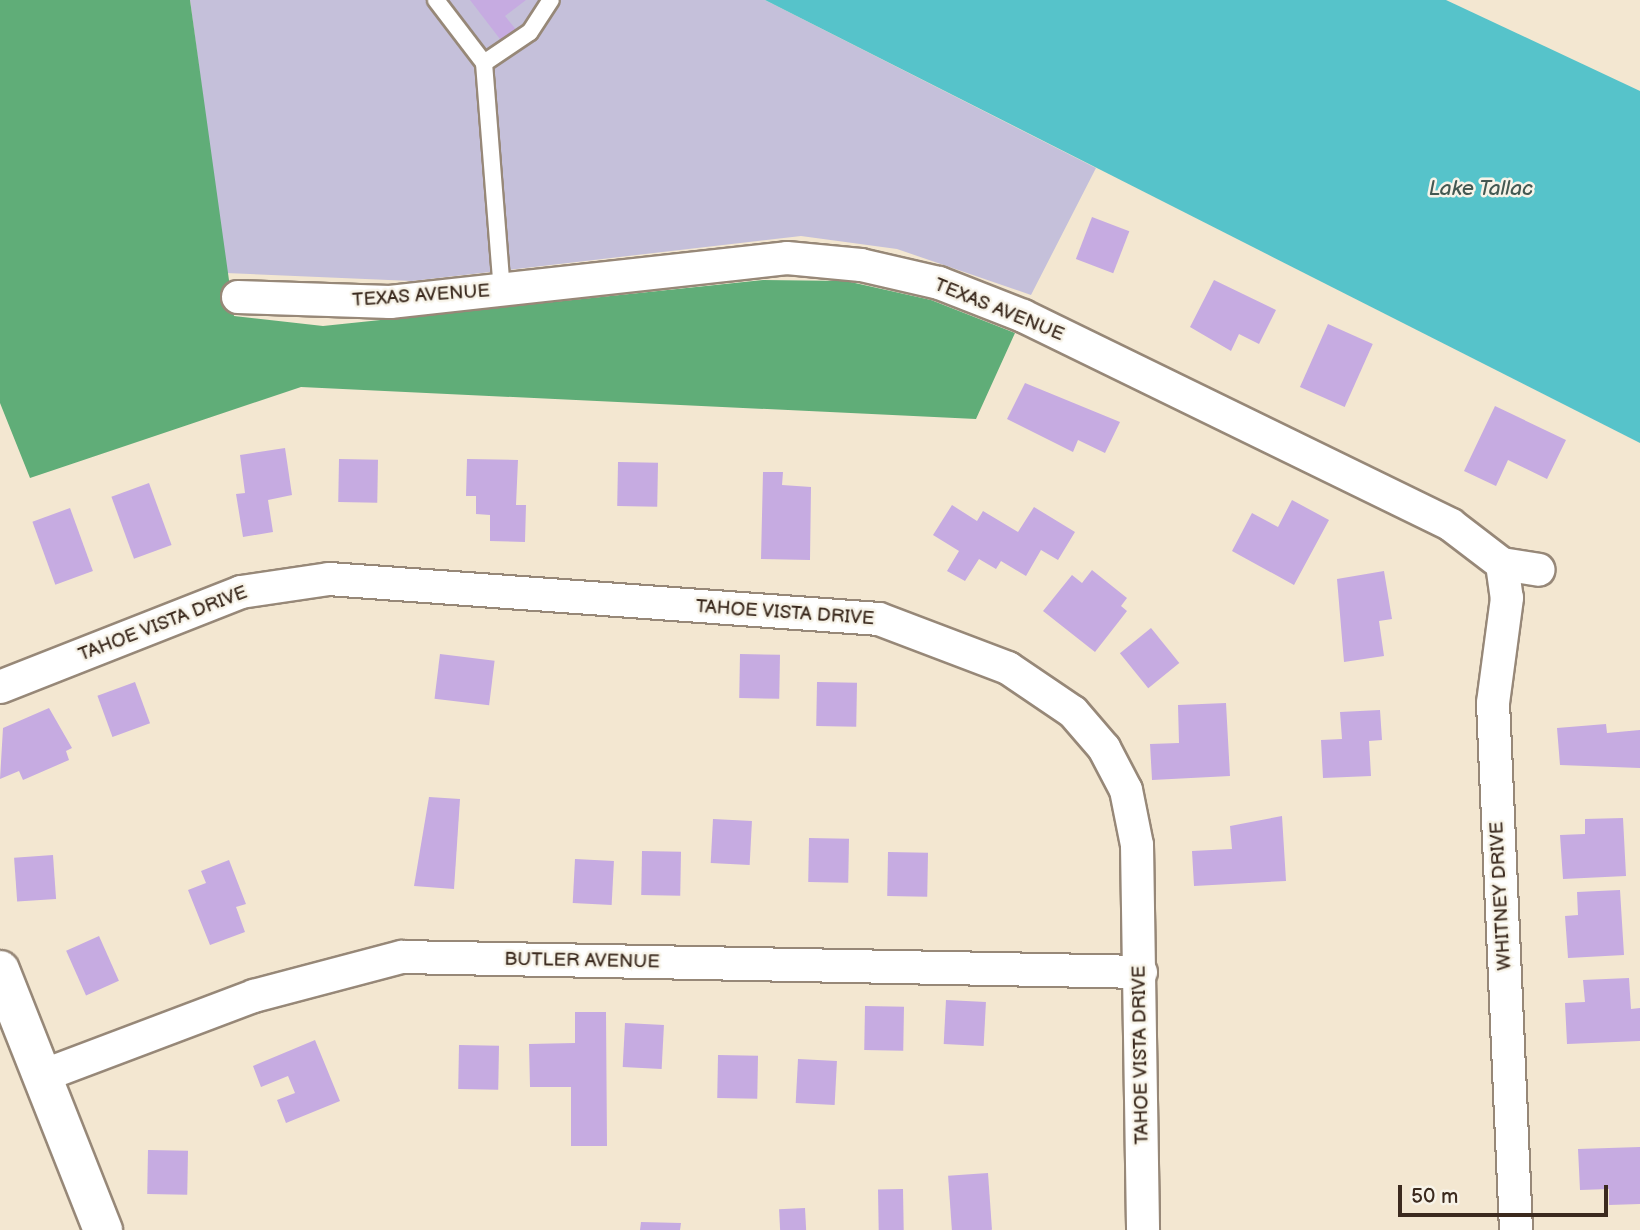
<!DOCTYPE html>
<html>
<head>
<meta charset="utf-8">
<style>
	body { margin:0 }
	#map { position:relative; width:1640px; height:1230px; overflow:hidden; background:#f3e7d1; font-family:"Balsamiq Sans",sans-serif }
	div>[style] { position:absolute }
	.industrial>* { inset:0; background:#c5c0da }
	.forest>* { inset:0; background:#60ad78 }
	.water>* { inset:0; background:#56c3ca }
	.building>* { inset:0; background:#c6abe1; transform-origin:0 0 }
	.roads { filter:drop-shadow(2px 0 #978878) drop-shadow(-2px 0 #978878) drop-shadow(0 2px #978878) drop-shadow(0 -2px #978878) }
	.lane>* { height:16px; margin:-8px; padding:0 8px; transform-origin:8px; border-radius:8px; background:#fff }
	.street>* { height:32px; margin:-16px; padding:0 16px; transform-origin:16px; border-radius:16px; background:#fff }
	.secondary>* { height:38px; margin:-19px; padding:0 19px; transform-origin:19px; border-radius:19px; background:#fff }
	span { translate:-50% -50%; white-space:nowrap; text-align:center; line-height:1.15; -webkit-text-stroke:5px #f7f3e8; paint-order:stroke }
	.street-label { font-size:19px; color:#3b2a1e }
	.water-label { font-size:21px; color:#435852; font-style:italic }
	.scale { position:absolute; left:1398px; top:1185px; width:210px; height:32px; box-sizing:border-box; border:4px solid #3b2a1e; border-top:0; padding-left:9px; font-size:21px; line-height:24px; white-space:nowrap; color:#3b2a1e; -webkit-text-stroke:5px #f7f3e8; paint-order:stroke }
</style>
</head>
<body>
<div id="map">
	<div class="industrial">
		<i style="clip-path:polygon(190px 0,765px 0,1096px 168px,1031px 295px,897px 249px,801px 236px,412px 281px,226px 273px)"></i>
	</div>
	<div class="forest">
		<i style="clip-path:polygon(0 0,190px 0,234px 316px,323px 326px,763px 280px,846px 281px,931px 300px,1015px 333px,976px 419px,301px 387px,30px 478px,0 403px)"></i>
	</div>
	<div class="water">
		<i style="clip-path:polygon(765px 0,1446px 0,1640px 91px,1640px 443px)"></i>
	</div>
	<div class="building">
		<i style="clip-path:polygon(470px 0,526px 0,505px 16px,518px 32px,503px 43px)"></i>
		<i style="left:1092px;top:217px;width:40px;height:45px;rotate:21deg"></i>
		<i style="clip-path:polygon(1214px 280px,1276px 310px,1259px 344px,1239px 334px,1231px 351px,1190px 327px)"></i>
		<i style="left:1328px;top:324px;width:49px;height:69px;rotate:24deg"></i>
		<i style="clip-path:polygon(1025px 383px,1120px 422px,1105px 453px,1078px 440px,1073px 452px,1007px 419px)"></i>
		<i style="clip-path:polygon(1495px 406px,1566px 440px,1547px 479px,1508px 460px,1496px 486px,1464px 471px)"></i>
		<i style="clip-path:polygon(285px 448px,292px 495px,268px 500px,273px 532px,243px 537px,236px 494px,245px 493px,240px 455px)"></i>
		<i style="left:339px;top:459px;width:39px;height:43px;rotate:1deg"></i>
		<i style="clip-path:polygon(467px 459px,518px 460px,516px 505px,526px 505px,525px 542px,490px 541px,490px 515px,476px 514px,476px 496px,466px 496px)"></i>
		<i style="left:618px;top:462px;width:40px;height:44px;rotate:1deg"></i>
		<i style="clip-path:polygon(763px 472px,783px 472px,782px 485px,811px 487px,810px 560px,761px 559px)"></i>
		<i style="left:149px;top:483px;width:66px;height:40px;rotate:70deg"></i>
		<i style="clip-path:polygon(1292px 500px,1329px 520px,1294px 585px,1232px 551px,1252px 513px,1278px 527px)"></i>
		<i style="clip-path:polygon(952px 505px,977px 521px,983px 511px,1018px 532px,1034px 507px,1075px 532px,1058px 560px,1041px 550px,1026px 576px,1001px 561px,996px 569px,979px 559px,965px 581px,947px 571px,959px 551px,933px 535px)"></i>
		<i style="left:70px;top:508px;width:67px;height:40px;rotate:70deg"></i>
		<i style="clip-path:polygon(1092px 570px,1127px 598px,1121px 606px,1127px 611px,1095px 652px,1043px 611px,1072px 575px,1082px 583px)"></i>
		<i style="clip-path:polygon(1384px 571px,1392px 619px,1379px 621px,1384px 656px,1344px 662px,1337px 579px)"></i>
		<i style="left:1151px;top:628px;width:45px;height:40px;rotate:51deg"></i>
		<i style="left:440px;top:654px;width:55px;height:45px;rotate:7deg"></i>
		<i style="left:740px;top:654px;width:40px;height:44px;rotate:1deg"></i>
		<i style="left:135px;top:682px;width:44px;height:40px;rotate:70deg"></i>
		<i style="left:817px;top:682px;width:40px;height:44px;rotate:1deg"></i>
		<i style="clip-path:polygon(1226px 703px,1230px 776px,1152px 780px,1150px 744px,1179px 743px,1178px 705px)"></i>
		<i style="clip-path:polygon(49px 708px,72px 748px,66px 751px,69px 760px,23px 780px,19px 771px,0 779px,3px 728px)"></i>
		<i style="clip-path:polygon(1380px 710px,1382px 740px,1369px 741px,1371px 776px,1323px 778px,1321px 740px,1342px 739px,1340px 712px)"></i>
		<i style="clip-path:polygon(1606px 724px,1607px 733px,1640px 730px,1640px 768px,1560px 765px,1557px 728px)"></i>
		<i style="clip-path:polygon(429px 797px,460px 799px,454px 889px,414px 886px)"></i>
		<i style="clip-path:polygon(1282px 816px,1286px 881px,1194px 886px,1192px 851px,1232px 849px,1230px 826px)"></i>
		<i style="clip-path:polygon(1623px 818px,1626px 876px,1563px 879px,1560px 835px,1585px 834px,1585px 819px)"></i>
		<i style="left:713px;top:819px;width:39px;height:44px;rotate:3deg"></i>
		<i style="left:809px;top:838px;width:40px;height:44px;rotate:1deg"></i>
		<i style="left:642px;top:851px;width:39px;height:44px;rotate:1deg"></i>
		<i style="left:888px;top:852px;width:40px;height:44px;rotate:1deg"></i>
		<i style="left:53px;top:855px;width:44px;height:39px;rotate:86deg"></i>
		<i style="left:575px;top:859px;width:39px;height:44px;rotate:3deg"></i>
		<i style="clip-path:polygon(229px 860px,246px 904px,236px 907px,245px 932px,210px 945px,188px 890px,206px 883px,201px 871px)"></i>
		<i style="clip-path:polygon(1620px 890px,1624px 955px,1568px 958px,1565px 916px,1578px 915px,1577px 892px)"></i>
		<i style="left:99px;top:936px;width:49px;height:36px;rotate:66deg"></i>
		<i style="clip-path:polygon(1629px 978px,1631px 1009px,1640px 1008px,1640px 1041px,1567px 1044px,1565px 1003px,1585px 1002px,1583px 980px)"></i>
		<i style="left:946px;top:1000px;width:40px;height:44px;rotate:3deg"></i>
		<i style="left:865px;top:1006px;width:39px;height:44px;rotate:1deg"></i>
		<i style="clip-path:polygon(575px 1012px,606px 1012px,607px 1146px,571px 1146px,571px 1087px,530px 1087px,529px 1044px,575px 1043px)"></i>
		<i style="left:625px;top:1023px;width:39px;height:44px;rotate:3deg"></i>
		<i style="clip-path:polygon(315px 1040px,340px 1101px,286px 1123px,277px 1100px,295px 1093px,288px 1076px,261px 1087px,253px 1066px)"></i>
		<i style="left:459px;top:1045px;width:40px;height:44px;rotate:1deg"></i>
		<i style="left:718px;top:1055px;width:40px;height:43px;rotate:1deg"></i>
		<i style="left:798px;top:1059px;width:39px;height:44px;rotate:3deg"></i>
		<i style="clip-path:polygon(1640px 1147px,1640px 1204px,1609px 1205px,1609px 1189px,1580px 1190px,1578px 1149px)"></i>
		<i style="left:148px;top:1150px;width:40px;height:44px;rotate:1deg"></i>
		<i style="left:988px;top:1173px;width:57px;height:40px;rotate:86deg"></i>
		<i style="left:903px;top:1189px;width:41px;height:25px;rotate:89deg"></i>
		<i style="left:805px;top:1208px;width:22px;height:26px;rotate:87deg"></i>
		<i style="clip-path:polygon(641px 1222px,681px 1223px,680px 1230px,640px 1230px)"></i>
	</div>
	<div class="roads">
		<div class="lane">
			<i style="left:436px;top:0;width:79px;rotate:52.7deg"></i>
			<i style="left:484px;top:63px;width:228px;rotate:85.5deg"></i>
			<i style="left:484px;top:63px;width:55px;rotate:-34deg"></i>
			<i style="left:530px;top:32px;width:38px;rotate:-57deg"></i>
		</div>
		<div class="street">
			<i style="left:238px;top:297px;width:152px;rotate:1.9deg"></i>
			<i style="left:390px;top:302px;width:399px;rotate:-6.3deg"></i>
			<i style="left:787px;top:258px;width:74px;rotate:5.4deg"></i>
			<i style="left:861px;top:265px;width:80px;rotate:13deg"></i>
			<i style="left:939px;top:283px;width:90px;rotate:21.4deg"></i>
			<i style="left:1023px;top:316px;width:476px;rotate:26deg"></i>
			<i style="left:1451px;top:525px;width:64px;rotate:37.4deg"></i>
			<i style="left:1502px;top:564px;width:37px;rotate:9deg"></i>
			<i style="left:1502px;top:564px;width:34px;rotate:82deg"></i>
			<i style="left:1507px;top:598px;width:106px;rotate:97.6deg"></i>
			<i style="left:1493px;top:703px;width:528px;rotate:87.5deg"></i>
			<i style="left:0;top:687px;width:259px;rotate:-21.5deg"></i>
			<i style="left:241px;top:592px;width:89px;rotate:-8.4deg"></i>
			<i style="left:329px;top:579px;width:551px;rotate:4.16deg"></i>
			<i style="left:879px;top:619px;width:138px;rotate:20.8deg"></i>
			<i style="left:1008px;top:668px;width:78px;rotate:34.1deg"></i>
			<i style="left:1073px;top:712px;width:48px;rotate:49.3deg"></i>
			<i style="left:1104px;top:748px;width:47px;rotate:62.4deg"></i>
			<i style="left:1126px;top:790px;width:56px;rotate:78.7deg"></i>
			<i style="left:1137px;top:845px;width:385px;rotate:89.1deg"></i>
			<i style="left:42px;top:1076px;width:227px;rotate:-20.7deg"></i>
			<i style="left:254px;top:996px;width:153px;rotate:-14.8deg"></i>
			<i style="left:402px;top:957px;width:739px;rotate:1.16deg"></i>
		</div>
		<div class="secondary">
			<i style="left:0;top:970px;width:280px;rotate:68.4deg"></i>
		</div>
	</div>
	<div class="street-label">
		<span style="left:421px;top:296px;rotate:-4deg">TEXAS AVENUE</span>
		<span style="left:999px;top:310px;rotate:22deg">TEXAS AVENUE</span>
		<span style="left:785px;top:613px;rotate:4deg">TAHOE VISTA DRIVE</span>
		<span style="left:163px;top:624px;rotate:-21deg">TAHOE VISTA DRIVE</span>
		<span style="left:1501px;top:896px;rotate:-93deg">WHITNEY DRIVE</span>
		<span style="left:582px;top:961px;rotate:1deg">BUTLER AVENUE</span>
		<span style="left:1141px;top:1055px;rotate:-91deg">TAHOE VISTA DRIVE</span>
	</div>
	<div class="water-label">
		<span style="left:1481px;top:189px">Lake Tallac</span>
	</div>
	<div class="scale">50 m</div>
</div>
</body>
</html>
